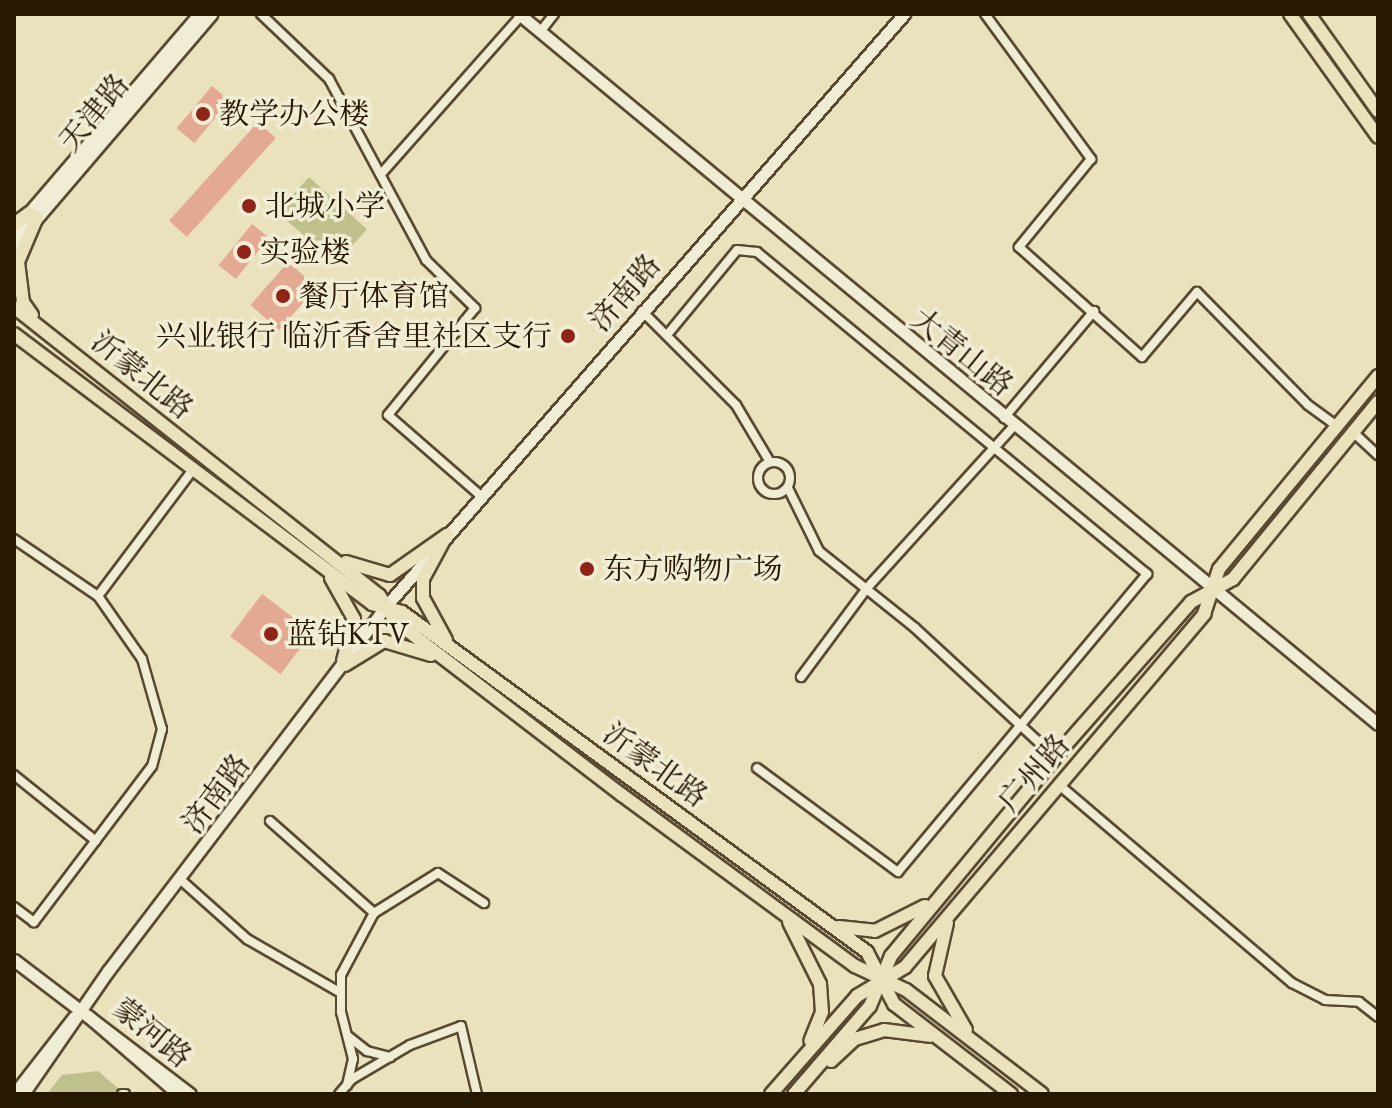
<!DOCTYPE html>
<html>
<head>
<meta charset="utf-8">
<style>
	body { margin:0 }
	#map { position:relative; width:1392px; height:1108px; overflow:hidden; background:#eae1bd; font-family:"EB Garamond","Noto Serif SC",serif }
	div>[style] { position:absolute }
	.green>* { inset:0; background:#bfc08c; transform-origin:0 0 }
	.building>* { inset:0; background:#e3a992; transform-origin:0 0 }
	.roads { filter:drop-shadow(2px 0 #584a31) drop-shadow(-2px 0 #584a31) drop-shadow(0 2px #584a31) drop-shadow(0 -2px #584a31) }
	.street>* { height:8px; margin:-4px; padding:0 4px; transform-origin:4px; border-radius:4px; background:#f1ecd4 }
	.street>.ring { margin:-4px; padding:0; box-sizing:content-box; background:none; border:8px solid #f1ecd4; border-radius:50% }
	.secondary>* { height:11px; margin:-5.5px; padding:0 5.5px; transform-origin:5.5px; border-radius:5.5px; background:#f1ecd4 }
	.primary>* { height:12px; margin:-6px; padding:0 6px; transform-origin:6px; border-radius:6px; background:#eae1bd }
	.dots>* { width:22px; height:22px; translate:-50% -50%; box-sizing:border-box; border:4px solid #f1ecd4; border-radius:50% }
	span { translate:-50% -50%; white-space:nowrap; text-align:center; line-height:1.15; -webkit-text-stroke:7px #f1ecd4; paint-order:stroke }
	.street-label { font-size:30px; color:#271802 }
	.poi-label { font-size:30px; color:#271802 }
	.left { translate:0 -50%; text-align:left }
	.right { translate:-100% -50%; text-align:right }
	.frame { position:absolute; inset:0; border:16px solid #271802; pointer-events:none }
</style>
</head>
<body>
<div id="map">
	<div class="green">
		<i style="left:309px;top:177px;width:78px;height:47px;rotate:42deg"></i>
		<i style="clip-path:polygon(98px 1071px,119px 1089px,115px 1094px,47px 1094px,62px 1075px)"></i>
	</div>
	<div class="building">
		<i style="left:212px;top:86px;width:23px;height:55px;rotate:40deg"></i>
		<i style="left:258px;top:122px;width:24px;height:133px;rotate:42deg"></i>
		<i style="left:252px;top:224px;width:22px;height:53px;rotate:39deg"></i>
		<i style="left:288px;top:262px;width:38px;height:57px;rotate:41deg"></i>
		<i style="left:262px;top:594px;width:63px;height:53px;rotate:37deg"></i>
	</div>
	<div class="roads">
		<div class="street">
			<i style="left:261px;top:14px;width:94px;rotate:43.7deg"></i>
			<i style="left:329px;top:79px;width:205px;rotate:61.8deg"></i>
			<i style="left:426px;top:260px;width:69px;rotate:44.4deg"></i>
			<i style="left:475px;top:308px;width:138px;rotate:129.1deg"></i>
			<i style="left:388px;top:415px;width:123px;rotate:41.1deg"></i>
			<i style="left:985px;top:14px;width:180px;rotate:53.8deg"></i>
			<i style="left:1091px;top:159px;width:114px;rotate:129.3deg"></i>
			<i style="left:1019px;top:247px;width:165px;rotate:41.8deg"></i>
			<i style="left:1142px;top:357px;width:85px;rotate:-49.8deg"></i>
			<i style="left:1197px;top:292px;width:158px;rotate:45.5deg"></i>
			<i style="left:1308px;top:405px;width:34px;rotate:36deg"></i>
			<i style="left:540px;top:32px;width:23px;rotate:-52deg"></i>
			<i style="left:381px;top:174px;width:211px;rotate:-48.5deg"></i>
			<i style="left:642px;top:311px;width:133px;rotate:45deg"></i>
			<i style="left:736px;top:405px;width:66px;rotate:59.2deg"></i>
			<i style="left:667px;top:335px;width:110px;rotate:-50.5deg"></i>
			<i style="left:737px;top:250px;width:20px;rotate:6deg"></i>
			<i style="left:757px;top:252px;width:506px;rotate:39.54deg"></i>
			<i style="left:1147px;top:574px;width:388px;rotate:129.9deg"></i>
			<i style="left:898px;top:872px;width:175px;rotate:-143.6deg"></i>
			<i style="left:1004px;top:418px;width:140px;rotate:-49.9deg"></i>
			<i style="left:1353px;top:432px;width:34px;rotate:43deg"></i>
			<i class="ring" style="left:758px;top:462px;width:24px;height:24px"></i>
			<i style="left:788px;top:488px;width:70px;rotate:63.8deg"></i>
			<i style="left:819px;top:551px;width:123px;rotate:38.7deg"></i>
			<i style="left:915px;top:628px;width:190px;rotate:42.7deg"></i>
			<i style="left:14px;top:539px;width:102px;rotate:34.2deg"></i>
			<i style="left:98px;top:596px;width:77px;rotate:55.1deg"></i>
			<i style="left:142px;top:659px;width:73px;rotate:74.1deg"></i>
			<i style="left:162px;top:729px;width:38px;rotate:105deg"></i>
			<i style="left:152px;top:766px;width:196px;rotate:127.1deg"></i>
			<i style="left:34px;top:922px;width:25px;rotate:-143deg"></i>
			<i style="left:98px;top:596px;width:156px;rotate:-53.1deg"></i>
			<i style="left:801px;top:677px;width:111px;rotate:-53.4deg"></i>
			<i style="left:867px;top:588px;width:219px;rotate:-47.8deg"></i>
			<i style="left:14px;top:775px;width:105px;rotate:38.8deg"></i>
			<i style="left:1058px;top:784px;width:307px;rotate:40.4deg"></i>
			<i style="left:1292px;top:983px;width:37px;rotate:27deg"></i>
			<i style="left:1325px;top:1000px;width:34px;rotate:3deg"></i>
			<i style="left:1359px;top:1002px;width:24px;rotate:38deg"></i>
			<i style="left:270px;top:821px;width:139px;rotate:41.5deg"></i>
			<i style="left:181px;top:880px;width:89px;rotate:41.8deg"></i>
			<i style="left:247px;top:939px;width:108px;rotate:29.9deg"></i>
			<i style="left:349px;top:1037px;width:23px;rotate:38deg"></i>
			<i style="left:367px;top:1051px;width:24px;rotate:15deg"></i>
			<i style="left:347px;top:1085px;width:27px;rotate:-77deg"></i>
			<i style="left:353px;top:1059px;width:49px;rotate:-104.3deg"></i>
			<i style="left:341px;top:1012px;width:37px;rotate:-90deg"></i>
			<i style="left:341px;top:975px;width:70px;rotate:-62deg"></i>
			<i style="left:374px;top:913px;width:75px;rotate:-32deg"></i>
			<i style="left:438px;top:873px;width:55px;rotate:33.1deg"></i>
			<i style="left:122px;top:1094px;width:3px"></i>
			<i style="left:339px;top:1094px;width:20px;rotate:-49deg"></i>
			<i style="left:352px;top:1079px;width:67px;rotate:-30.4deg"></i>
			<i style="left:410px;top:1045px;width:54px;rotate:-20.4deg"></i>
			<i style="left:461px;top:1026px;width:70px;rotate:76.8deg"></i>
		</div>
		<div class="secondary">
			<i style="left:519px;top:14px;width:1114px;rotate:39.58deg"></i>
			<i style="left:14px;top:230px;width:284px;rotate:-49.4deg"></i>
			<i style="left:14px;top:245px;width:304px;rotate:-49.5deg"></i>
			<i style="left:14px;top:960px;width:221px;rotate:37.3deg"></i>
			<i style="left:88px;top:1016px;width:119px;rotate:40.9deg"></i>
			<i style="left:14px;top:1094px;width:98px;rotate:-52.1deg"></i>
			<i style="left:23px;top:1094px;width:150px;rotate:-55.4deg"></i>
			<i style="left:108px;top:971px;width:459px;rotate:-52.7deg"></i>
			<i style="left:386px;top:606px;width:787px;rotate:-48.81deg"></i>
		</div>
		<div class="primary">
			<i style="left:1290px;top:14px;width:151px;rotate:54.4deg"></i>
			<i style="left:1309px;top:14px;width:119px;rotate:54.6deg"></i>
			<i style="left:14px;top:224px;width:19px;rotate:-36deg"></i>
			<i style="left:14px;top:307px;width:465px;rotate:38.3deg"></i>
			<i style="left:379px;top:595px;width:31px;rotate:58deg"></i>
			<i style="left:395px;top:621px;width:286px;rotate:37.5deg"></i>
			<i style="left:622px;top:795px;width:289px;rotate:36.3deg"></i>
			<i style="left:855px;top:966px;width:56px;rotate:25.2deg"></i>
			<i style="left:906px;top:990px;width:171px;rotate:37.4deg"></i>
			<i style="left:32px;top:315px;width:16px;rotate:-125deg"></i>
			<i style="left:23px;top:302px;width:40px;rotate:-97.1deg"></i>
			<i style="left:18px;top:262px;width:49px;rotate:-67.1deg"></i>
			<i style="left:14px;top:334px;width:448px;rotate:37deg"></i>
			<i style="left:372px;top:604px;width:31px;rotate:15deg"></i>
			<i style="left:402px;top:612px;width:576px;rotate:36.17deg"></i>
			<i style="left:867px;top:952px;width:59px;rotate:62.6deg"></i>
			<i style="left:894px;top:1004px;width:148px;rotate:37.6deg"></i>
			<i style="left:443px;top:542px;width:42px;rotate:118.4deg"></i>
			<i style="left:423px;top:579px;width:19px;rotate:90deg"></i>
			<i style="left:423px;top:598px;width:48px;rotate:61.3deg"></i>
			<i style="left:346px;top:562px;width:46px;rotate:16.5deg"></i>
			<i style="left:390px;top:575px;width:70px;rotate:-35.1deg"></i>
			<i style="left:331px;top:578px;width:47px;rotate:60.7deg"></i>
			<i style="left:354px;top:619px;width:43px;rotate:104.7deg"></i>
			<i style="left:345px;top:665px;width:46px;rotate:-31.6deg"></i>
			<i style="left:384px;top:641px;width:49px;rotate:16.6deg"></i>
			<i style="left:789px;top:922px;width:69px;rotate:63.4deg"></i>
			<i style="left:820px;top:984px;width:28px;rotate:86deg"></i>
			<i style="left:822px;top:1012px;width:31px;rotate:112deg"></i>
			<i style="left:947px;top:923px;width:54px;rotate:102.8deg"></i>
			<i style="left:935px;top:976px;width:62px;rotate:60.1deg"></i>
			<i style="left:839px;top:927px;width:36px;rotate:6deg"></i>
			<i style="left:875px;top:931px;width:56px;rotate:-26.6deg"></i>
			<i style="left:831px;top:1061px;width:33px;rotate:-43deg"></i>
			<i style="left:855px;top:1039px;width:30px;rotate:-17deg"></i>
			<i style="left:884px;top:1030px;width:46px;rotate:7.4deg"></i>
			<i style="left:771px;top:1094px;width:130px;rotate:-48.7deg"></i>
			<i style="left:857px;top:996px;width:56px;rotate:-31.1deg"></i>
			<i style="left:905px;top:967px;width:463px;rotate:-49.7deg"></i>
			<i style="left:1204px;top:614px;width:47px;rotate:-71.6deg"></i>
			<i style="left:1219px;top:569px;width:250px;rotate:-50.5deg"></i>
			<i style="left:794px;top:1094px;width:116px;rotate:-49.2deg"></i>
			<i style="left:870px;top:1006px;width:54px;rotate:-67.2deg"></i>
			<i style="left:891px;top:956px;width:268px;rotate:-50.4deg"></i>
			<i style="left:1062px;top:749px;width:196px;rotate:-48.7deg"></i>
			<i style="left:1191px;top:602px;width:48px;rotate:-28.7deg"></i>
			<i style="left:1233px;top:579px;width:229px;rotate:-50.7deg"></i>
		</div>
	</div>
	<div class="dots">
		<i style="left:203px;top:114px;background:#8f2418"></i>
		<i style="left:249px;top:206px;background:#8f2418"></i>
		<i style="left:244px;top:252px;background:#8f2418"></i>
		<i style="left:283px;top:296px;background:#8f2418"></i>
		<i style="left:568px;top:336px;background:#8f2418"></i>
		<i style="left:587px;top:569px;background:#8f2418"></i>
		<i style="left:271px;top:634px;background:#8f2418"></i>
	</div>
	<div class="street-label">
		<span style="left:94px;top:113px;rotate:-50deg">天津路</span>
		<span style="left:625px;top:293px;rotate:-49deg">济南路</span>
		<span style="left:962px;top:352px;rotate:39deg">大青山路</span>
		<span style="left:142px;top:375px;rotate:39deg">沂蒙北路</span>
		<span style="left:655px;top:765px;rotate:36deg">沂蒙北路</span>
		<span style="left:1034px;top:773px;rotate:-49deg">广州路</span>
		<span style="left:216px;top:794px;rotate:-53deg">济南路</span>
		<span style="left:152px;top:1033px;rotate:39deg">蒙河路</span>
	</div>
	<div class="poi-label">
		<span class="left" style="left:219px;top:114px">教学办公楼</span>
		<span class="left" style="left:265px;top:206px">北城小学</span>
		<span class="left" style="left:260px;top:252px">实验楼</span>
		<span class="left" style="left:299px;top:296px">餐厅体育馆</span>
		<span class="right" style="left:552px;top:336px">兴业银行 临沂香舍里社区支行</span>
		<span class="left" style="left:603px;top:569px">东方购物广场</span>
		<span class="left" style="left:287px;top:634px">蓝钻KTV</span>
	</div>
	<div class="frame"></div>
</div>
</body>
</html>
